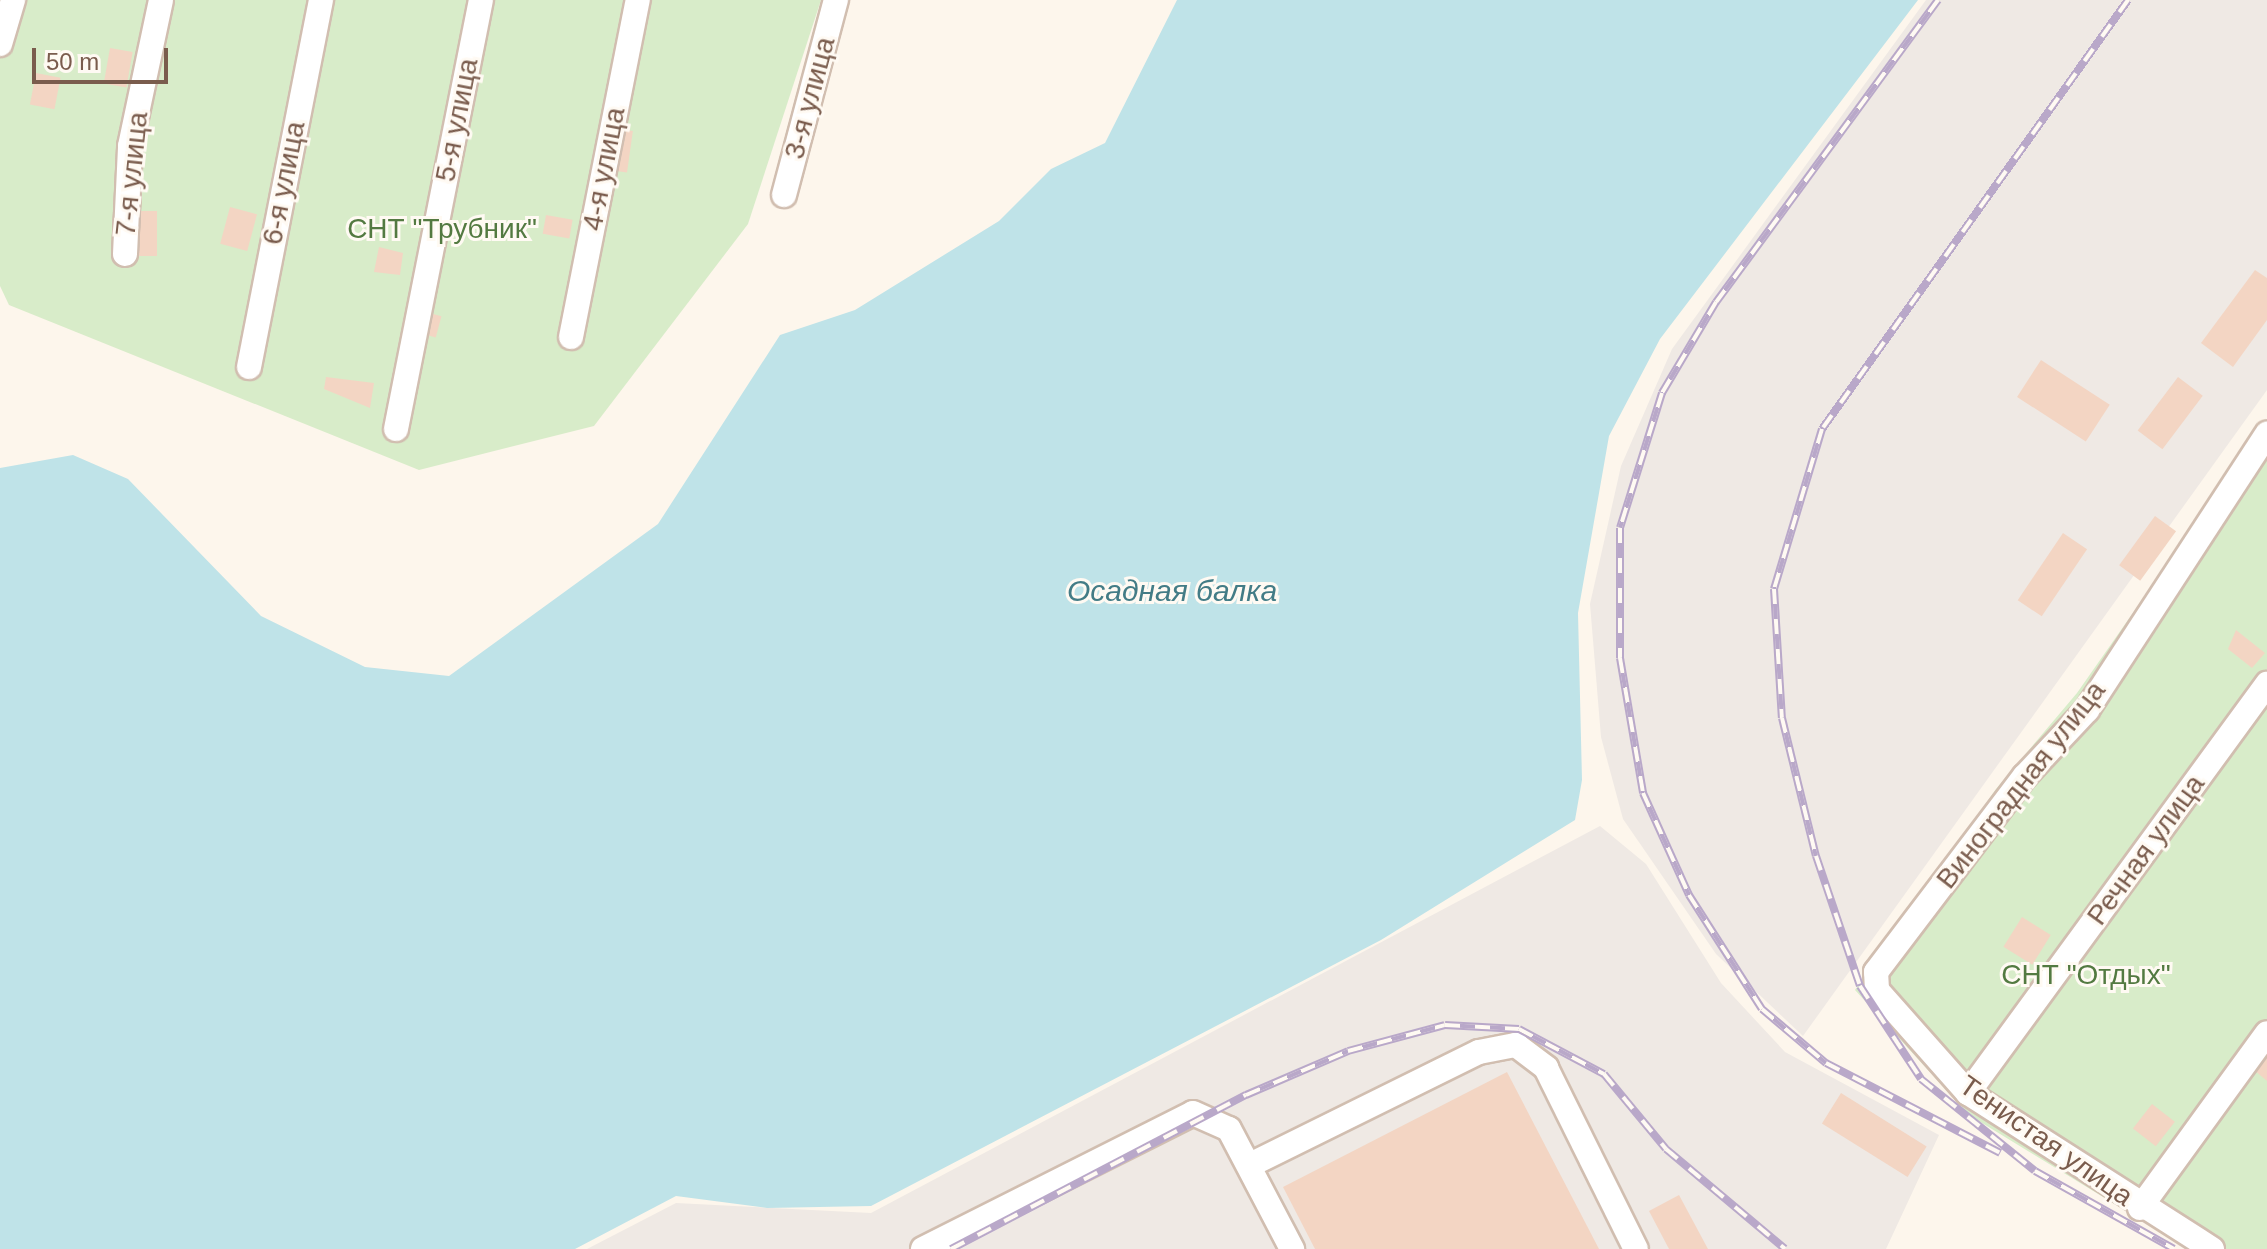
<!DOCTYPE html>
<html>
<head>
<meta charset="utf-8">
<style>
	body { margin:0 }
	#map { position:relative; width:2267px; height:1249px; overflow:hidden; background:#fdf6ec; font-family:Helvetica,sans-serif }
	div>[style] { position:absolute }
	.industrial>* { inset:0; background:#efe9e4 }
	.green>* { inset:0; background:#d8ecc9 }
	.water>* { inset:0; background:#bfe3e8 }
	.building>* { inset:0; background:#f3d5c3; transform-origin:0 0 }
	.roads { filter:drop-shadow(2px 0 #d1beb0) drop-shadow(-2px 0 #d1beb0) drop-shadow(0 2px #d1beb0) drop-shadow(0 -2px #d1beb0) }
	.minor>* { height:24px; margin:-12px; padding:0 12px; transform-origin:12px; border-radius:12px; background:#fff }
	.rail>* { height:8px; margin-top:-4px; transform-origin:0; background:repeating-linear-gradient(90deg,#fffaf3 0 15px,#b9a8c9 0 30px); box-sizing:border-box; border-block:2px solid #b9a8c9 }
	span { translate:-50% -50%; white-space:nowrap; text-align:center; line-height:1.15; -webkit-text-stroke:6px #fffaf3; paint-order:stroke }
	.street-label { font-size:28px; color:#7a5c4d }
	.park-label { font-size:28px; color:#537a41 }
	.water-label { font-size:30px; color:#437c86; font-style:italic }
	.scale { position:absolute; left:32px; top:48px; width:136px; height:36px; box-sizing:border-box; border:4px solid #7a5c4d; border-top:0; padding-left:10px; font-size:24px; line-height:28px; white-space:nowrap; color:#7a5c4d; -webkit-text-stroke:6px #fffaf3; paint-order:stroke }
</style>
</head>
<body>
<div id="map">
	<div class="industrial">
		<i style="clip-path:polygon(1926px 0,2267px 0,2267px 390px,1803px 1036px,1716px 954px,1623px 819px,1601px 737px,1590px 604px,1621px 466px,1672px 349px)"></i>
		<i style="clip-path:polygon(1600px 826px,1646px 864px,1721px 983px,1785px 1052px,1939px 1135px,1886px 1249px,587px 1249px,676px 1203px,871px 1213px)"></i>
	</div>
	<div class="green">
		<i style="clip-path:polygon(0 0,821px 0,748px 224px,594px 426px,419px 470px,9px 305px,0 286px)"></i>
		<i style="clip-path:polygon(2267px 421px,2267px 1249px,2188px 1249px,1969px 1115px,1855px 990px,1996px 789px,2077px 693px)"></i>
	</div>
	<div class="water">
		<i style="clip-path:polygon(1177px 0,1918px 0,1660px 339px,1609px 436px,1578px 613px,1582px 780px,1575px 820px,1381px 940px,871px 1206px,767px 1208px,676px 1196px,575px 1249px,0 1249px,0 468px,73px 455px,128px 479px,261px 616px,365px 667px,449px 676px,658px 524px,780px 335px,855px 310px,999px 221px,1051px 169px,1105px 143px)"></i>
	</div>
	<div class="building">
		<i style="left:110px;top:48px;width:23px;height:36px;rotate:10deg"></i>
		<i style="left:36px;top:73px;width:25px;height:32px;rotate:11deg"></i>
		<i style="left:619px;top:129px;width:14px;height:42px;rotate:8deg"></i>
		<i style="left:230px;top:207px;width:28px;height:38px;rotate:15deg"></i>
		<i style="left:133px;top:211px;width:24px;height:45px"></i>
		<i style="left:546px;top:215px;width:27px;height:19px;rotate:10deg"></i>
		<i style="clip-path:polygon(379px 247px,403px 253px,400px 275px,374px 272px)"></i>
		<i style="clip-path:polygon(2255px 270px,2267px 278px,2267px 320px,2233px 367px,2201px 343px)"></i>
		<i style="left:426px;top:312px;width:16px;height:22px;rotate:15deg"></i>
		<i style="left:2041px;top:360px;width:82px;height:44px;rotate:33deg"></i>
		<i style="clip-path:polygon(326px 377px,374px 383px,370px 408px,324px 389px)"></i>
		<i style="left:2178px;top:377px;width:31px;height:67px;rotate:37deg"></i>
		<i style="left:2155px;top:516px;width:26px;height:61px;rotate:36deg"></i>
		<i style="left:2063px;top:533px;width:29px;height:81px;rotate:34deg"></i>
		<i style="clip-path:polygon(2236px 630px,2265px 653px,2252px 668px,2228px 649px)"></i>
		<i style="left:2022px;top:917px;width:34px;height:35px;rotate:32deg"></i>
		<i style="clip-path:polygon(2267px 1055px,2267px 1081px,2254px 1070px)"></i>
		<i style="clip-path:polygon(1507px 1072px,1599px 1249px,1315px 1249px,1283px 1187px)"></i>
		<i style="left:1841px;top:1093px;width:101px;height:36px;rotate:32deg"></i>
		<i style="left:2152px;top:1104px;width:29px;height:31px;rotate:38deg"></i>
		<i style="clip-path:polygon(1679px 1195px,1708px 1249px,1669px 1249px,1649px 1211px)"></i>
	</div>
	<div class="roads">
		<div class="minor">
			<i style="left:0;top:44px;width:46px;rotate:-73.5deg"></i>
			<i style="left:784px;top:195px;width:202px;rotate:-75.1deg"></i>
			<i style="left:125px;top:254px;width:108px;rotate:-87.3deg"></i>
			<i style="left:130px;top:146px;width:149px;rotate:-78deg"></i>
			<i style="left:571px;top:337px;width:344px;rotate:-78.8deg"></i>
			<i style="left:249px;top:367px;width:374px;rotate:-78.9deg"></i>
			<i style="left:396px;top:429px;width:437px;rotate:-78.8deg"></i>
			<i style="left:1968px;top:1093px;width:507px;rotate:-53.83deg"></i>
			<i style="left:1250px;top:1165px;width:255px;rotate:-26.3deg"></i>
			<i style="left:1479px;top:1052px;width:38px;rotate:-11deg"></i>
			<i style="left:1516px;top:1045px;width:38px;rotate:37deg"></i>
			<i style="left:1546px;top:1068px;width:202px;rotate:63.6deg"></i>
			<i style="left:2140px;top:1208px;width:216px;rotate:-54deg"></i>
			<i style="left:923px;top:1249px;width:302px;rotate:-26.7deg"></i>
			<i style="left:1193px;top:1113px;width:39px;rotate:24deg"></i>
			<i style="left:1229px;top:1129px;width:136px;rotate:62.3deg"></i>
			<i style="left:2212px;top:1249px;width:290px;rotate:-147.4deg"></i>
			<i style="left:1968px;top:1093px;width:137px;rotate:-131.5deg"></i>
			<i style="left:1877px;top:990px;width:18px;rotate:-93deg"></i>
			<i style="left:1876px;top:972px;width:246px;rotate:-52.8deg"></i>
			<i style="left:2025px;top:776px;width:91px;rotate:-46.8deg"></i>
			<i style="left:2087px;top:710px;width:330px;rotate:-56.9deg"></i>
		</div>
	</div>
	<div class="rail">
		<i style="left:1938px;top:0;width:375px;rotate:126.3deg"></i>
		<i style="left:1716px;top:302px;width:106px;rotate:120.7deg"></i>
		<i style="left:1662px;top:393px;width:141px;rotate:107.3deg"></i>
		<i style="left:1620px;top:528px;width:130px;rotate:90deg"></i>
		<i style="left:1620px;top:658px;width:137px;rotate:80.3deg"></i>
		<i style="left:1643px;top:793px;width:112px;rotate:65.7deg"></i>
		<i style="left:1689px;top:895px;width:135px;rotate:57.4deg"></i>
		<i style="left:1762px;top:1009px;width:84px;rotate:40.2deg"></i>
		<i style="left:1826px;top:1063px;width:196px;rotate:27.3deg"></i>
		<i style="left:2128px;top:0;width:527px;rotate:125.5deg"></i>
		<i style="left:1822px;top:429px;width:167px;rotate:106.7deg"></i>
		<i style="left:1774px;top:589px;width:129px;rotate:86.5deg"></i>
		<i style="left:1782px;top:718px;width:142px;rotate:76.2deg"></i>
		<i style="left:1816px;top:856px;width:137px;rotate:71.3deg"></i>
		<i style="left:1860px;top:986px;width:111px;rotate:56.7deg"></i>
		<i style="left:1921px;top:1079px;width:146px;rotate:38.9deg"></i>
		<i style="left:2035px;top:1171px;width:159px;rotate:29.3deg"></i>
		<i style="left:951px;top:1249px;width:333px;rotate:-27.6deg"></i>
		<i style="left:1246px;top:1095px;width:111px;rotate:-23.3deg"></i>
		<i style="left:1348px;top:1051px;width:100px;rotate:-15deg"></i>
		<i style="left:1445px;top:1025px;width:74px;rotate:3.1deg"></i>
		<i style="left:1519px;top:1029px;width:96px;rotate:27.9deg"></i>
		<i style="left:1604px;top:1074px;width:97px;rotate:50.4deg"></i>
		<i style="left:1666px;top:1149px;width:155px;rotate:40deg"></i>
	</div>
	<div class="street-label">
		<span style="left:810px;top:98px;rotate:-75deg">3-я улица</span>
		<span style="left:457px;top:120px;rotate:-79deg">5-я улица</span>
		<span style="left:604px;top:169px;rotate:-79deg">4-я улица</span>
		<span style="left:132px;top:174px;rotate:-84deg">7-я улица</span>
		<span style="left:284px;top:183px;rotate:-79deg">6-я улица</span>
		<span style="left:2021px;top:785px;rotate:-52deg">Виноградная улица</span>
		<span style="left:2146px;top:850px;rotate:-54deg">Речная улица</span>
		<span style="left:2046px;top:1141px;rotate:35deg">Тенистая улица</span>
	</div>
	<div class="park-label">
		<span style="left:442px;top:229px">СНТ "Трубник"</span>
		<span style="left:2086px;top:975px">СНТ "Отдых"</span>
	</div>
	<div class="water-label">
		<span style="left:1172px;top:591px">Осадная балка</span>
	</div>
	<div class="scale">50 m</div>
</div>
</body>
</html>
